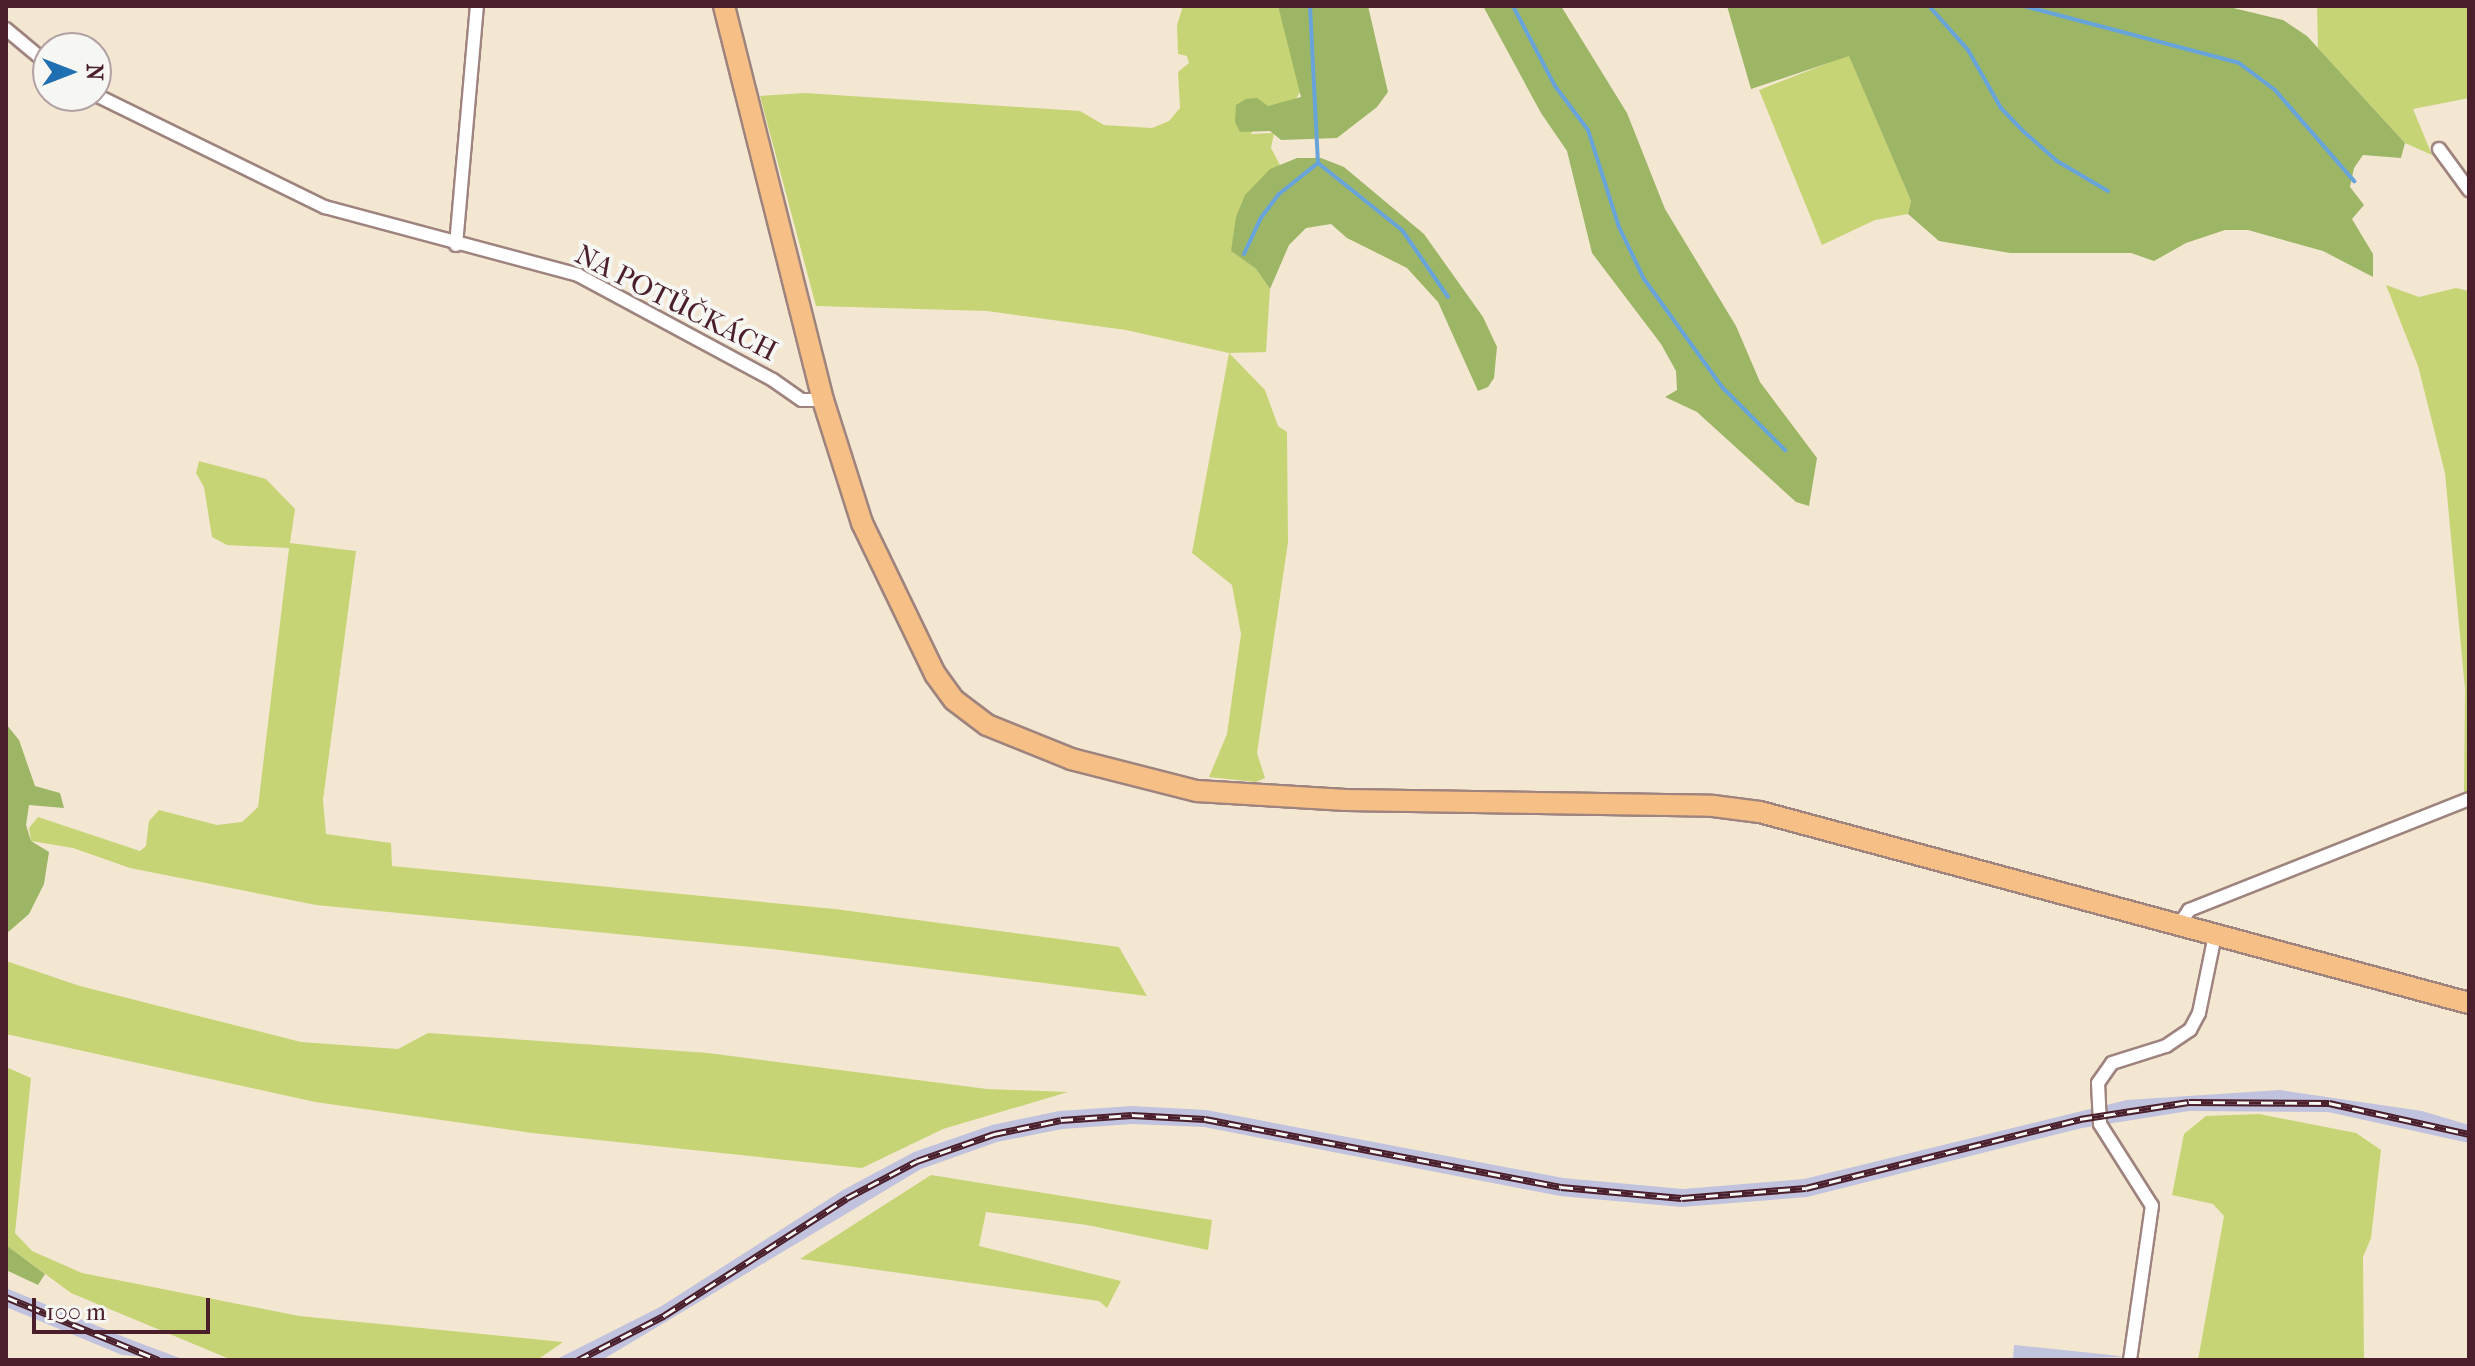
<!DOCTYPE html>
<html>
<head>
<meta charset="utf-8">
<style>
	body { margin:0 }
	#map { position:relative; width:2475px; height:1366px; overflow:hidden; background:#f3e7d2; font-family:"IM FELL French Canon",serif }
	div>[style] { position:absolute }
	.industrial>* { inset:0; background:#c1c2dd }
	.green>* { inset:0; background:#c7d475 }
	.forest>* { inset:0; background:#9db666 }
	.stream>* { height:4px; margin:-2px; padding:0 2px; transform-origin:2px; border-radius:2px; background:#68a4d9 }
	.roads { filter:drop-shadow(2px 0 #9e837e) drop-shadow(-2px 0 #9e837e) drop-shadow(0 2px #9e837e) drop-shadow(0 -2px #9e837e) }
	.minor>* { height:12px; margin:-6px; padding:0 6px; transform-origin:6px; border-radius:6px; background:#fff }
	.primary>* { height:20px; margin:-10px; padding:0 10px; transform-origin:10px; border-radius:10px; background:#f5bf86 }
	.rail>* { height:7px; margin-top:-3.5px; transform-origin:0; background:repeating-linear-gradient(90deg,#f6f6f2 0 12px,#4a1f2b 0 24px); box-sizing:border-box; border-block:2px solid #4a1f2b }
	span { translate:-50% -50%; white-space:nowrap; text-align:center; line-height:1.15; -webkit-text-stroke:8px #f6f6f2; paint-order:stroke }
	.street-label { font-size:28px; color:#4a1f2b }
	.frame { position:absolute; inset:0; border:8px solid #4a1f2b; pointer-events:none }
	.north { position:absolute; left:32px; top:32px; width:80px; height:80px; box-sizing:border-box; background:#f6f6f2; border:2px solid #b1a0a2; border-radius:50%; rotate:90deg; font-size:22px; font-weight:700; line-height:32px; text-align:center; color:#4a1f2b }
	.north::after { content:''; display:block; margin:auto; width:28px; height:36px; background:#1f6fb2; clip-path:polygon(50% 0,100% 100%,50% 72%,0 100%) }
	.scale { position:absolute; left:32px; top:1298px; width:178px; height:36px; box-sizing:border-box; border:4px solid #4a1f2b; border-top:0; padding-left:10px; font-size:24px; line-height:28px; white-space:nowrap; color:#4a1f2b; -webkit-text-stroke:6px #f6f6f2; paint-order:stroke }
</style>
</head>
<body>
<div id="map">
	<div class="industrial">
		<i style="clip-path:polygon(2280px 1090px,2422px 1111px,2469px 1125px,2469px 1143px,2328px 1112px,2189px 1111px,2082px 1128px,1807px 1197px,1682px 1207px,1560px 1196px,1204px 1127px,1132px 1124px,1062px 1129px,997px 1142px,921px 1169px,602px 1360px,555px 1360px,660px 1307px,843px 1190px,914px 1152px,992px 1125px,1059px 1111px,1132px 1106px,1206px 1110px,1563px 1178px,1683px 1189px,1804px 1179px,2127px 1100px)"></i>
		<i style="clip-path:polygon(6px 1288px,129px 1339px,185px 1360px,122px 1355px,6px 1307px)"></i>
		<i style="clip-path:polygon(2014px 1345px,2111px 1355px,2125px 1357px,2013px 1360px)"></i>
	</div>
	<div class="green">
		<i style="clip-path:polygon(1183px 6px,1278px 6px,1302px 89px,1294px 102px,1268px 106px,1251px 134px,1274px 133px,1271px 148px,1281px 167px,1231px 251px,1256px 269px,1270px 289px,1266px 352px,1229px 353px,1265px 390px,1278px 426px,1287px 432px,1288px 542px,1257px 753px,1265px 778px,1256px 782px,1209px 777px,1227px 734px,1241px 634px,1232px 585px,1192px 553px,1229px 353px,1126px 330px,987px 311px,816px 306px,760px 96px,805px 93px,1080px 111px,1104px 125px,1152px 128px,1169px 121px,1180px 108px,1178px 72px,1189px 63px,1187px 56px,1178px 54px,1177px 25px)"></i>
		<i style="clip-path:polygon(2317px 6px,2469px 6px,2469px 98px,2413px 109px,2432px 155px,2405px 143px,2318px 48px)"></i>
		<i style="clip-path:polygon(1849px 55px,1911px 201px,1908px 214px,1875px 220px,1822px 245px,1759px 90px)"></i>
		<i style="clip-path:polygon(2386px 285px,2419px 297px,2456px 288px,2469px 291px,2469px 790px,2464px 792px,2465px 689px,2445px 473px,2418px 366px)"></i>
		<i style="clip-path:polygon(199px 461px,266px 479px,295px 509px,290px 543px,356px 551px,323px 800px,326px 834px,391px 843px,392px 866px,835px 909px,1119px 947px,1147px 996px,772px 949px,316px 905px,130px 868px,73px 848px,31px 841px,29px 828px,38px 817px,140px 851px,146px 846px,149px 821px,159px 810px,217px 825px,242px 822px,258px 807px,289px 548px,227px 545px,212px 537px,204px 487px,196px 473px)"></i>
		<i style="clip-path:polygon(6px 961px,80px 986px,301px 1042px,398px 1049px,428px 1033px,708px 1053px,987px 1089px,1068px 1092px,943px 1129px,862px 1168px,532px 1133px,315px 1102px,6px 1034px)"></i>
		<i style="clip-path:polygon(6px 1067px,31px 1078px,15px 1233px,32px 1251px,82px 1273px,299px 1316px,563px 1342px,537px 1360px,232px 1360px,71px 1293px,6px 1245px)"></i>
		<i style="clip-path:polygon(2259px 1114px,2356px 1133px,2381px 1150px,2371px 1238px,2363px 1257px,2364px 1360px,2198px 1360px,2224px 1216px,2213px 1204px,2172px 1195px,2184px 1134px,2206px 1116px)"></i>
		<i style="clip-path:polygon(931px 1175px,1212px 1220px,1208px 1250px,1087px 1225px,986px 1212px,979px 1246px,1121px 1281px,1107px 1308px,1099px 1301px,800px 1259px)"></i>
	</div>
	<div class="forest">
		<i style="clip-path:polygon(1278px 6px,1368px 6px,1388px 92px,1377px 107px,1337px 138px,1281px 140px,1270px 131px,1240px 132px,1235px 122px,1236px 105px,1246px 99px,1257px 98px,1268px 106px,1301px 97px)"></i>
		<i style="clip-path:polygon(1483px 6px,1561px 6px,1627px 113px,1665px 209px,1736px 326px,1760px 382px,1817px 458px,1809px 506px,1796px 502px,1697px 412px,1665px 397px,1677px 390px,1676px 371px,1661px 344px,1592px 253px,1567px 151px,1541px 113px)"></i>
		<i style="clip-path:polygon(1727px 6px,2225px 6px,2283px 20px,2307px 36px,2405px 143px,2401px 158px,2363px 155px,2354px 168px,2350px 187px,2364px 205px,2352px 219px,2373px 254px,2373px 277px,2323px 251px,2248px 230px,2225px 230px,2186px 243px,2154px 261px,2131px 253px,2010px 253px,1939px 241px,1908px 214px,1911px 201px,1849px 56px,1751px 89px)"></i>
		<i style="clip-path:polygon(1297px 158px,1321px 158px,1344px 167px,1424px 234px,1483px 317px,1497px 347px,1494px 378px,1488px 387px,1478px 391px,1438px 302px,1407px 268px,1347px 238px,1331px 224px,1306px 228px,1289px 245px,1270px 289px,1256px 269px,1231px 251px,1236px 217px,1245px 195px,1270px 169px)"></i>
		<i style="clip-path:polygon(6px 724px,19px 740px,35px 786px,60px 793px,64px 808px,29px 805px,26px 825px,31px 841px,49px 852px,44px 884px,29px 914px,6px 934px)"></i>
		<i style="clip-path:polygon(6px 1245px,45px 1274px,38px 1285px,6px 1270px)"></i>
	</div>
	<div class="stream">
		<i style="left:1310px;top:6px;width:157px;rotate:87.1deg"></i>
		<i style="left:1318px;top:163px;width:107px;rotate:38.6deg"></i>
		<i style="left:1402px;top:230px;width:81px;rotate:55.5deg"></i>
		<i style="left:1513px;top:6px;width:90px;rotate:62.3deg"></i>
		<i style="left:1555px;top:86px;width:55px;rotate:53.1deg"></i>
		<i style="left:1588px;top:130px;width:102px;rotate:72.3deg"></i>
		<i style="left:1619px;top:227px;width:58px;rotate:64.3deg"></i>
		<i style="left:1644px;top:279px;width:135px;rotate:54.1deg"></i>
		<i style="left:1723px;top:388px;width:88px;rotate:45deg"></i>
		<i style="left:1929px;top:6px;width:59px;rotate:48.4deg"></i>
		<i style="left:1968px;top:50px;width:67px;rotate:60.4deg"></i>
		<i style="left:2001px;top:108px;width:32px;rotate:46deg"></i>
		<i style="left:2023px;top:131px;width:45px;rotate:41.4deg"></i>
		<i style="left:2057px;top:161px;width:59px;rotate:30.5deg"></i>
		<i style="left:2024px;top:6px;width:222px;rotate:14.8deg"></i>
		<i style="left:2239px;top:63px;width:45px;rotate:36.9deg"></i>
		<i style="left:2275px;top:90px;width:121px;rotate:49deg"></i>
		<i style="left:1244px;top:254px;width:38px;rotate:-65deg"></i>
		<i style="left:1260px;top:219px;width:31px;rotate:-53deg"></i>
		<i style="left:1279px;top:194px;width:50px;rotate:-38.5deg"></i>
	</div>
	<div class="roads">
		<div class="minor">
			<i style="left:6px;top:29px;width:55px;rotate:39.8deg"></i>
			<i style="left:96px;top:95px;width:255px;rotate:26.1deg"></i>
			<i style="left:325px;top:207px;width:262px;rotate:15deg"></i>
			<i style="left:578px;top:275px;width:221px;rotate:28.3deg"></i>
			<i style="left:773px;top:380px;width:35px;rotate:35deg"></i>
			<i style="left:802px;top:400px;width:21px"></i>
			<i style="left:2439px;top:149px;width:51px;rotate:53.8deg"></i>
			<i style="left:456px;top:245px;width:240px;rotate:-85deg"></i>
			<i style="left:2179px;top:925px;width:18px;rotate:-56deg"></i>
			<i style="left:2189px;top:910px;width:301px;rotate:-21.6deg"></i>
			<i style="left:2130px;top:1360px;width:156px;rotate:-81.9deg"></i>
			<i style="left:2152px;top:1206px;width:97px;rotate:-122.4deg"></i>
			<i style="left:2100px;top:1124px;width:41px;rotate:-92.8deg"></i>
			<i style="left:2098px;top:1083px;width:24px;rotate:-55deg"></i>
			<i style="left:2112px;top:1063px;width:57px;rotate:-17.5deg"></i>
			<i style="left:2166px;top:1046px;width:29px;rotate:-34deg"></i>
			<i style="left:2190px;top:1030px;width:19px;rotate:-62deg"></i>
			<i style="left:2199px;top:1013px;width:80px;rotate:-78.4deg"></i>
		</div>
		<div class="primary">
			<i style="left:724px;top:6px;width:406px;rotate:75.9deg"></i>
			<i style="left:823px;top:400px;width:129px;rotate:72.4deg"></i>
			<i style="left:862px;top:523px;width:168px;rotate:64.2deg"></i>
			<i style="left:935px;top:674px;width:32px;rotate:54deg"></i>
			<i style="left:954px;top:700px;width:41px;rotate:37.1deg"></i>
			<i style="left:987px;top:725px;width:91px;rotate:22deg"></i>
			<i style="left:1071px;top:759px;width:130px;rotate:14.3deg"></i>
			<i style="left:1197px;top:791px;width:149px;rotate:3.5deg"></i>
			<i style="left:1346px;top:800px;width:367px;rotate:0.9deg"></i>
			<i style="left:1713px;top:806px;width:47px;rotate:7.3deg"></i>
			<i style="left:1760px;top:812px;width:734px;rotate:15.08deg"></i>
		</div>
	</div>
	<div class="rail">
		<i style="left:6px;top:1297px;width:165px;rotate:22.4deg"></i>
		<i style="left:578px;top:1360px;width:98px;rotate:-27.3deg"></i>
		<i style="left:665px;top:1315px;width:216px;rotate:-32.7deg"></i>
		<i style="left:847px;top:1198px;width:79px;rotate:-27.9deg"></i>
		<i style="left:917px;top:1161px;width:82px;rotate:-19.3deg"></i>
		<i style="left:994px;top:1134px;width:68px;rotate:-11.8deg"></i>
		<i style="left:1061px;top:1120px;width:71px;rotate:-4deg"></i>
		<i style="left:1132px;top:1115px;width:73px;rotate:3.1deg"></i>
		<i style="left:1205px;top:1119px;width:362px;rotate:10.8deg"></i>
		<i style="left:1561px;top:1187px;width:121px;rotate:5.2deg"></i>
		<i style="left:1682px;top:1198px;width:124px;rotate:-4.6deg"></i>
		<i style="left:1806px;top:1188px;width:283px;rotate:-14.1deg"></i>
		<i style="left:2080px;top:1119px;width:110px;rotate:-8.9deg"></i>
		<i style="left:2189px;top:1102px;width:140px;rotate:0.4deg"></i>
		<i style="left:2329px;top:1103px;width:143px;rotate:12.5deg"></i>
	</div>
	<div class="street-label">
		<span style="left:676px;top:303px;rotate:27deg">NA POTŮČKÁCH</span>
	</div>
	<div class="frame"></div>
	<div class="north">N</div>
	<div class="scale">100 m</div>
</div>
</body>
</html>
